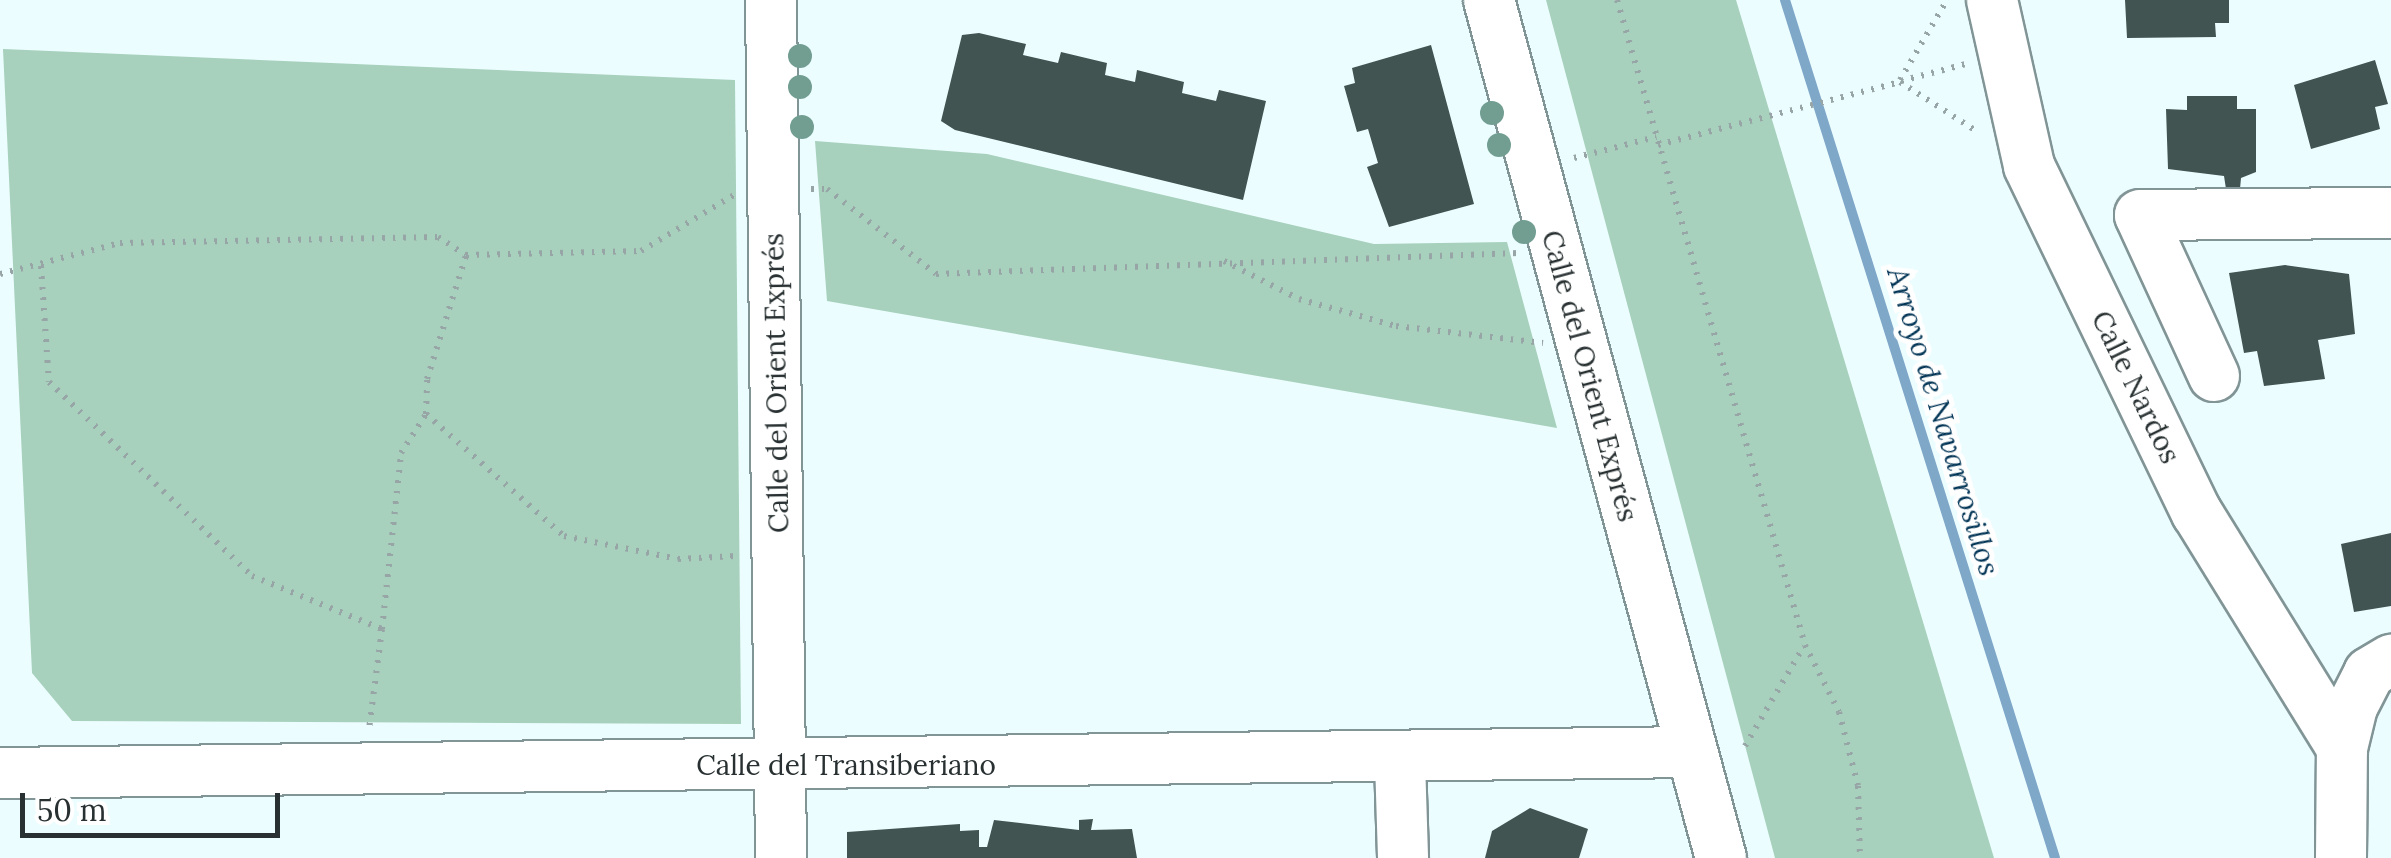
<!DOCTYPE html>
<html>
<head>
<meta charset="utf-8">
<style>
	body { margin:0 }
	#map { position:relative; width:2391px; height:858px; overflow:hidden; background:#ecfdff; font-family:Lora,serif }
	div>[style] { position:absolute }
	.green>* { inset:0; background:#a7d1bc }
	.stream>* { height:10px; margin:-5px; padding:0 5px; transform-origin:5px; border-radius:5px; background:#7fa7c8 }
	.building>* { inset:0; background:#425451 }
	.path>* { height:6px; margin-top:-3px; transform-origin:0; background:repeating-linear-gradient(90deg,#98a5a7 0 2.5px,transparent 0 10.5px) }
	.roads { filter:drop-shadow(2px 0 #819496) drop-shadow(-2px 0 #819496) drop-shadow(0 2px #819496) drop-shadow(0 -2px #819496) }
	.minor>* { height:50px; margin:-25px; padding:0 25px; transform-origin:25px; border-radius:25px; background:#fff }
	.trees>* { width:24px; height:24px; margin:-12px; border-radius:50%; background:#729e92 }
	span { translate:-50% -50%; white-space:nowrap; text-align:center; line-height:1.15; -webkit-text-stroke:10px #fff; paint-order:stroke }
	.street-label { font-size:28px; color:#283031 }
	.water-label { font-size:30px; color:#033556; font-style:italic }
	.scale { position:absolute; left:20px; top:793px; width:260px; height:45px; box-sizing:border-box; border:5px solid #283031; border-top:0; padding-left:12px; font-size:30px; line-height:35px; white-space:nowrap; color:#283031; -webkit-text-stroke:8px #fff; paint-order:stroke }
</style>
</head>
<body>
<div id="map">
	<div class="green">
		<i style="clip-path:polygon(1546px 0,1736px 0,1994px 858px,1775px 858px)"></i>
		<i style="clip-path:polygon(3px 49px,735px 80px,741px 724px,72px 721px,32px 673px)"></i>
		<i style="clip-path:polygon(815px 141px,987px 154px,1374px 244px,1507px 242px,1557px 428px,827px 301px)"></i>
	</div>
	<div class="stream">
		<i style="left:1785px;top:0;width:899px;rotate:72.53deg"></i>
	</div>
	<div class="building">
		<i style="clip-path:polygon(2125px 0,2229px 0,2229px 23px,2215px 23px,2216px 37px,2127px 38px)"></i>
		<i style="clip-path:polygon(979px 33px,1026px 44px,1023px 55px,1058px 63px,1061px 52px,1107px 63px,1105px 75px,1135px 82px,1137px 70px,1184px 82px,1182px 93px,1216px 101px,1219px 90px,1266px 101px,1243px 200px,955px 130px,941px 121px,962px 35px)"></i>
		<i style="clip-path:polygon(1431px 45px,1474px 204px,1389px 227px,1367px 167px,1378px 163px,1368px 129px,1357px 132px,1344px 86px,1355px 83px,1352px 68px)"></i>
		<i style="clip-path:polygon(2375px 60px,2388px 104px,2375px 107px,2380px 129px,2311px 149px,2294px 85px)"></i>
		<i style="clip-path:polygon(2187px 96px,2237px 96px,2237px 109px,2256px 109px,2256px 172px,2241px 178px,2240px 189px,2226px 189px,2224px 176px,2168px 169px,2166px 109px,2187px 110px)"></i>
		<i style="clip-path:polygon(2285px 265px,2349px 274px,2355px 334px,2318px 340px,2325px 379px,2264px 386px,2257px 351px,2244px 353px,2229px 273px)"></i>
		<i style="clip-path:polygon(2391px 533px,2391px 606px,2354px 612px,2341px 544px)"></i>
		<i style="clip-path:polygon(1530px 808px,1588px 829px,1579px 858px,1485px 858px,1492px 831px)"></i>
		<i style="clip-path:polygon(1093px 819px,1091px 830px,1132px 829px,1137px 858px,847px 858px,847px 832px,960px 824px,960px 831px,979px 830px,979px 847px,987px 847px,994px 820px,1079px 830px,1079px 820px)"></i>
	</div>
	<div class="path">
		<i style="left:1617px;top:0;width:672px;rotate:73.75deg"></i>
		<i style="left:1805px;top:645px;width:75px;rotate:63.1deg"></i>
		<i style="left:1839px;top:712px;width:76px;rotate:75.6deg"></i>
		<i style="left:1858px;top:786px;width:72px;rotate:88.4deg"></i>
		<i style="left:1900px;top:80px;width:93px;rotate:-59.6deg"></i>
		<i style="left:1901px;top:81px;width:67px;rotate:-14.7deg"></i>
		<i style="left:1658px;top:145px;width:250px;rotate:-14.6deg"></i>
		<i style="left:1900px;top:82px;width:93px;rotate:32.7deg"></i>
		<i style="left:1574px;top:158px;width:85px;rotate:-14.4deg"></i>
		<i style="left:811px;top:189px;width:16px"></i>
		<i style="left:827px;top:189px;width:138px;rotate:37.9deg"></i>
		<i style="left:936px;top:274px;width:583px;rotate:-2.06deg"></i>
		<i style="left:1224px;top:261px;width:84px;rotate:26.9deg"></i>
		<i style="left:1299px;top:299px;width:101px;rotate:15.6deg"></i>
		<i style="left:1396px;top:326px;width:148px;rotate:6.6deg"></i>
		<i style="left:41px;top:266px;width:116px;rotate:86.1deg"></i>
		<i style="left:49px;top:382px;width:281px;rotate:43.7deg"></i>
		<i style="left:252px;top:576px;width:140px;rotate:22.2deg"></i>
		<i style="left:382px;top:629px;width:101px;rotate:97.4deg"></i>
		<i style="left:0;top:274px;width:124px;rotate:-14.5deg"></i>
		<i style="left:120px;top:243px;width:318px;rotate:-1.1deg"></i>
		<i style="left:438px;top:237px;width:33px;rotate:33deg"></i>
		<i style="left:466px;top:255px;width:175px;rotate:-1.3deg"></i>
		<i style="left:641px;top:251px;width:109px;rotate:-31.1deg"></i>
		<i style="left:426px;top:414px;width:184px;rotate:41.5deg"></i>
		<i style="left:564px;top:536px;width:116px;rotate:11.4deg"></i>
		<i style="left:678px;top:559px;width:58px;rotate:-3deg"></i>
		<i style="left:382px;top:629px;width:177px;rotate:-83.8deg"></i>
		<i style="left:401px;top:453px;width:46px;rotate:-57.3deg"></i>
		<i style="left:426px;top:414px;width:35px;rotate:-88deg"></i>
		<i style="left:427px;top:379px;width:130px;rotate:-72.5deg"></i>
		<i style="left:1745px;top:746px;width:116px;rotate:-59.5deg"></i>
	</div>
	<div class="roads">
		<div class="minor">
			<i style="left:771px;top:0;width:858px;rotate:89.33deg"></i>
			<i style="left:1489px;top:0;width:889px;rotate:74.87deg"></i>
			<i style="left:1992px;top:0;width:170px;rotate:77.4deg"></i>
			<i style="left:2029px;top:166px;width:386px;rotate:64.2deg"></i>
			<i style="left:2197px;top:513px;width:276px;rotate:58.3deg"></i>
			<i style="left:2214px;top:376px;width:177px;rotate:-114.7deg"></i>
			<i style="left:2140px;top:215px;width:251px;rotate:-0.5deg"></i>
			<i style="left:1400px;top:761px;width:97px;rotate:88.2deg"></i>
			<i style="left:0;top:773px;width:1691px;rotate:-0.71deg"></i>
			<i style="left:2341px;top:858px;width:110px;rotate:-89.5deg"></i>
			<i style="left:2342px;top:748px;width:42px;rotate:-76.3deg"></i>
			<i style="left:2352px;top:707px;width:38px;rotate:-63deg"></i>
			<i style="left:2369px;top:673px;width:26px;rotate:-31deg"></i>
		</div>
	</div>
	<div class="trees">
		<i style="left:800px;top:56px"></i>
		<i style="left:800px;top:87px"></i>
		<i style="left:1492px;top:113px"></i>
		<i style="left:802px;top:127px"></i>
		<i style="left:1499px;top:145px"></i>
		<i style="left:1524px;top:232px"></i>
	</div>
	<div class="street-label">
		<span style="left:1590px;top:376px;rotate:75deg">Calle del Orient Exprés</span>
		<span style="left:776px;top:383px;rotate:-91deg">Calle del Orient Exprés</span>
		<span style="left:2136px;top:387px;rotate:64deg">Calle Nardos</span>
		<span style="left:846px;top:765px">Calle del Transiberiano</span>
	</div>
	<div class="water-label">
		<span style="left:1944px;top:421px;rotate:73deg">Arroyo de Navarrosillos</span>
	</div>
	<div class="scale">50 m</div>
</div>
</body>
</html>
